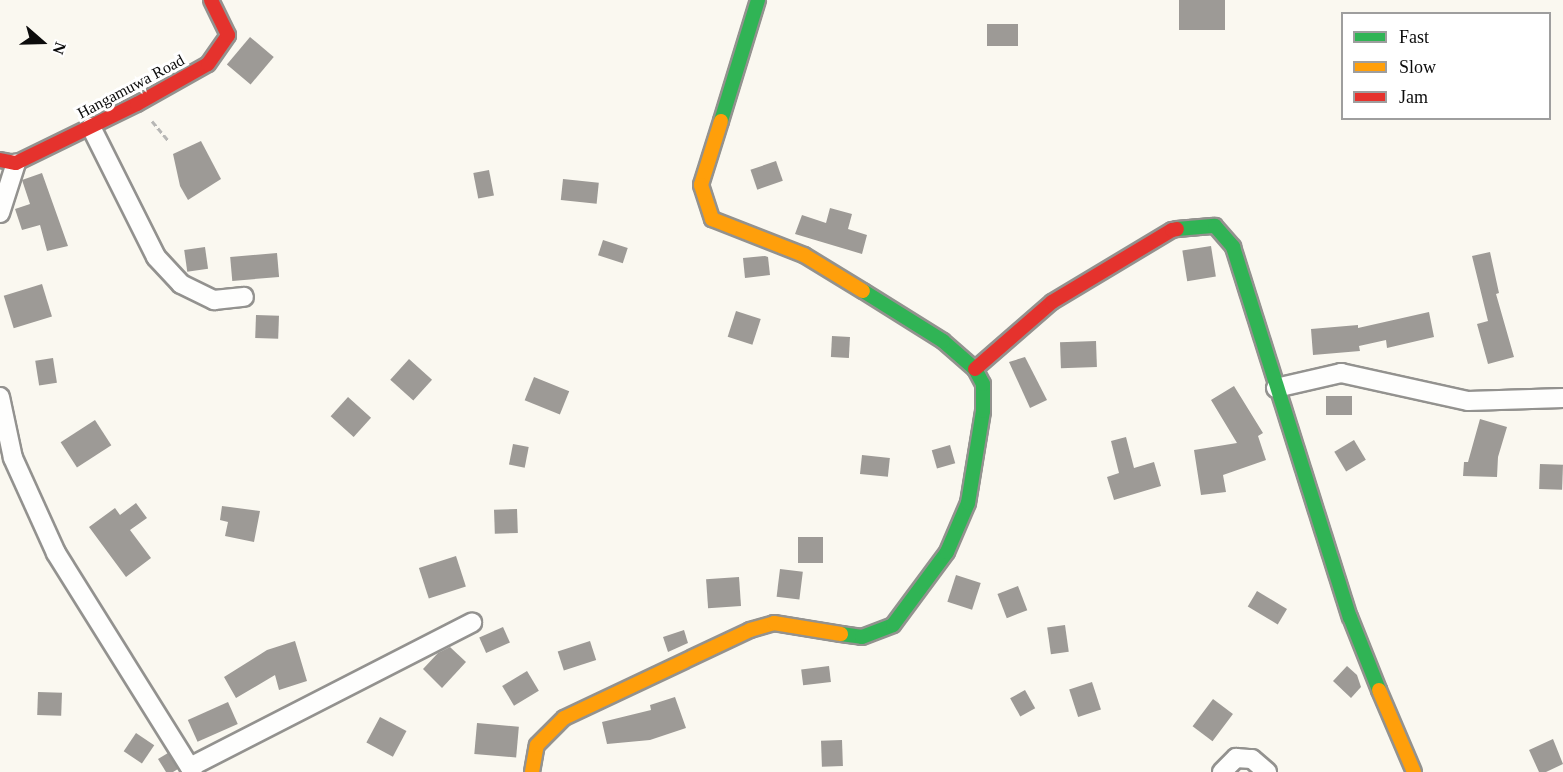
<!DOCTYPE html>
<html>
<head>
<meta charset="utf-8">
<style>
	body { margin:0 }
	#map { position:relative; width:1563px; height:772px; overflow:hidden; background:#faf8f0; font-family:"Times New Roman",serif }
	div>[style] { position:absolute }
	.building>* { inset:0; background:#9d9a96; transform-origin:0 0 }
	.path>* { height:3px; margin-top:-1.5px; transform-origin:0; background:repeating-linear-gradient(90deg,#b7b7b5 0 6px,transparent 0 9px) }
	.roads { filter:drop-shadow(2px 0 #93928f) drop-shadow(-2px 0 #93928f) drop-shadow(0 2px #93928f) drop-shadow(0 -2px #93928f) }
	.street>* { height:18px; margin:-9px; padding:0 9px; transform-origin:9px; border-radius:9px; background:#fefefd }
	.fast>* { height:14px; margin:-7px; padding:0 7px; transform-origin:7px; border-radius:7px; background:#30b455 }
	.slow>* { height:14px; margin:-7px; padding:0 7px; transform-origin:7px; border-radius:7px; background:#ff9f0a }
	.jam>* { height:14px; margin:-7px; padding:0 7px; transform-origin:7px; border-radius:7px; background:#e5322d }
	span { translate:-50% -50%; white-space:nowrap; text-align:center; line-height:1.15; -webkit-text-stroke:6px #fff; paint-order:stroke }
	.street-label { font-size:16px; color:#0c0c0c }
	.legend { position:absolute; left:1341px; top:12px; width:210px; height:108px; box-sizing:border-box; background:#fff; border:2px solid #9e9e9e; margin:0; padding:8px 10px; list-style:none; font-size:18px; color:#0c0c0c }
	.legend li { display:flex; align-items:center; gap:12px; height:30px }
	.legend b { width:30px; border:2px solid #9e9e9e }
	.north { position:absolute; left:12px; top:12px; width:60px; height:60px; -webkit-text-stroke:4px #fff; paint-order:stroke; rotate:110deg; font-size:16px; font-weight:700; line-height:24px; text-align:center; color:#0c0c0c }
	.north::after { content:''; display:block; margin:auto; width:21px; height:27px; background:#0c0c0c; clip-path:polygon(50% 0,100% 100%,50% 72%,0 100%) }
</style>
</head>
<body>
<div id="map">
	<div class="building">
		<i style="left:1179px;top:0;width:46px;height:30px"></i>
		<i style="left:987px;top:24px;width:31px;height:22px"></i>
		<i style="left:250px;top:37px;width:31px;height:36px;rotate:40deg"></i>
		<i style="clip-path:polygon(201px 141px,221px 179px,188px 200px,180px 186px,173px 154px)"></i>
		<i style="left:776px;top:161px;width:21px;height:27px;rotate:71deg"></i>
		<i style="left:489px;top:170px;width:26px;height:16px;rotate:79deg"></i>
		<i style="clip-path:polygon(42px 173px,68px 246px,47px 251px,40px 225px,22px 230px,15px 209px,30px 204px,22px 180px)"></i>
		<i style="left:563px;top:179px;width:36px;height:21px;rotate:6deg"></i>
		<i style="clip-path:polygon(830px 208px,852px 214px,848px 229px,867px 235px,862px 254px,795px 234px,802px 215px,826px 223px)"></i>
		<i style="left:603px;top:240px;width:26px;height:16px;rotate:18deg"></i>
		<i style="left:1211px;top:246px;width:31px;height:29px;rotate:81deg"></i>
		<i style="left:205px;top:247px;width:22px;height:21px;rotate:82deg"></i>
		<i style="clip-path:polygon(1490px 252px,1499px 293px,1496px 294px,1514px 357px,1488px 364px,1477px 324px,1488px 321px,1472px 256px)"></i>
		<i style="left:277px;top:253px;width:24px;height:47px;rotate:85deg"></i>
		<i style="clip-path:polygon(765px 256px,768px 257px,770px 275px,745px 278px,743px 258px)"></i>
		<i style="left:42px;top:284px;width:34px;height:40px;rotate:73deg"></i>
		<i style="left:736px;top:311px;width:26px;height:27px;rotate:18deg"></i>
		<i style="clip-path:polygon(1429px 312px,1434px 337px,1387px 348px,1386px 340px,1359px 346px,1360px 351px,1313px 355px,1311px 329px,1358px 325px,1358px 328px)"></i>
		<i style="left:256px;top:315px;width:23px;height:23px;rotate:2deg"></i>
		<i style="left:832px;top:336px;width:18px;height:21px;rotate:3deg"></i>
		<i style="left:1096px;top:341px;width:26px;height:36px;rotate:88deg"></i>
		<i style="clip-path:polygon(1025px 357px,1047px 400px,1030px 408px,1009px 362px)"></i>
		<i style="left:53px;top:358px;width:25px;height:18px;rotate:81deg"></i>
		<i style="left:409px;top:359px;width:31px;height:28px;rotate:42deg"></i>
		<i style="left:534px;top:377px;width:38px;height:25px;rotate:22deg"></i>
		<i style="clip-path:polygon(1234px 386px,1263px 433px,1258px 436px,1266px 460px,1223px 475px,1226px 492px,1201px 495px,1194px 450px,1237px 443px,1211px 400px)"></i>
		<i style="left:1326px;top:396px;width:26px;height:19px"></i>
		<i style="left:348px;top:397px;width:31px;height:26px;rotate:42deg"></i>
		<i style="clip-path:polygon(1480px 419px,1507px 427px,1498px 457px,1497px 477px,1463px 476px,1464px 462px,1468px 462px)"></i>
		<i style="left:95px;top:420px;width:30px;height:41px;rotate:57deg"></i>
		<i style="clip-path:polygon(1126px 437px,1134px 468px,1154px 462px,1161px 486px,1114px 500px,1107px 477px,1119px 473px,1111px 441px)"></i>
		<i style="left:1354px;top:440px;width:23px;height:23px;rotate:59deg"></i>
		<i style="left:513px;top:444px;width:16px;height:21px;rotate:11deg"></i>
		<i style="left:950px;top:445px;width:19px;height:19px;rotate:74deg"></i>
		<i style="left:862px;top:455px;width:28px;height:19px;rotate:6deg"></i>
		<i style="left:1540px;top:464px;width:23px;height:25px;rotate:2deg"></i>
		<i style="clip-path:polygon(136px 503px,147px 518px,130px 530px,151px 558px,126px 577px,89px 527px,115px 508px,120px 515px)"></i>
		<i style="clip-path:polygon(222px 506px,260px 511px,254px 542px,225px 536px,228px 522px,220px 520px)"></i>
		<i style="left:517px;top:509px;width:24px;height:23px;rotate:88deg"></i>
		<i style="left:798px;top:537px;width:25px;height:26px"></i>
		<i style="left:456px;top:556px;width:32px;height:39px;rotate:72deg"></i>
		<i style="left:780px;top:569px;width:23px;height:28px;rotate:7deg"></i>
		<i style="left:956px;top:575px;width:26px;height:28px;rotate:18deg"></i>
		<i style="left:739px;top:577px;width:29px;height:33px;rotate:86deg"></i>
		<i style="left:1018px;top:586px;width:26px;height:22px;rotate:69deg"></i>
		<i style="left:1257px;top:591px;width:35px;height:18px;rotate:31deg"></i>
		<i style="left:1065px;top:625px;width:27px;height:18px;rotate:82deg"></i>
		<i style="left:503px;top:627px;width:17px;height:26px;rotate:66deg"></i>
		<i style="clip-path:polygon(684px 630px,688px 643px,668px 652px,663px 637px)"></i>
		<i style="clip-path:polygon(295px 641px,307px 681px,279px 690px,275px 675px,236px 698px,224px 677px,267px 650px)"></i>
		<i style="left:590px;top:641px;width:20px;height:34px;rotate:72deg"></i>
		<i style="clip-path:polygon(450px 647px,466px 662px,442px 688px,423px 669px,438px 653px)"></i>
		<i style="left:829px;top:666px;width:16px;height:28px;rotate:83deg"></i>
		<i style="clip-path:polygon(1347px 666px,1357px 675px,1361px 687px,1351px 698px,1333px 681px)"></i>
		<i style="left:527px;top:671px;width:23px;height:29px;rotate:59deg"></i>
		<i style="left:1092px;top:682px;width:29px;height:24px;rotate:72deg"></i>
		<i style="left:1025px;top:690px;width:21px;height:17px;rotate:61deg"></i>
		<i style="left:38px;top:692px;width:24px;height:23px;rotate:2deg"></i>
		<i style="clip-path:polygon(675px 697px,686px 728px,650px 740px,607px 744px,602px 722px,651px 710px,650px 705px)"></i>
		<i style="left:1213px;top:699px;width:25px;height:34px;rotate:37deg"></i>
		<i style="left:228px;top:702px;width:24px;height:44px;rotate:66deg"></i>
		<i style="left:380px;top:717px;width:30px;height:29px;rotate:28deg"></i>
		<i style="left:477px;top:723px;width:42px;height:31px;rotate:5deg"></i>
		<i style="left:136px;top:733px;width:22px;height:22px;rotate:34deg"></i>
		<i style="clip-path:polygon(1553px 739px,1563px 764px,1546px 772px,1539px 772px,1529px 750px)"></i>
		<i style="left:842px;top:740px;width:26px;height:21px;rotate:88deg"></i>
		<i style="clip-path:polygon(168px 753px,178px 769px,173px 772px,166px 772px,158px 759px)"></i>
	</div>
	<div class="path">
		<i style="left:152px;top:121px;width:26px;rotate:50deg"></i>
	</div>
	<div class="roads">
		<div class="street">
			<i style="left:91px;top:127px;width:145px;rotate:63.4deg"></i>
			<i style="left:156px;top:257px;width:37px;rotate:47deg"></i>
			<i style="left:181px;top:284px;width:37px;rotate:26deg"></i>
			<i style="left:214px;top:300px;width:30px;rotate:-6deg"></i>
			<i style="left:0;top:213px;width:52px;rotate:-72.3deg"></i>
			<i style="left:1276px;top:388px;width:67px;rotate:-13deg"></i>
			<i style="left:1341px;top:373px;width:130px;rotate:12.4deg"></i>
			<i style="left:1468px;top:401px;width:95px;rotate:-1.8deg"></i>
			<i style="left:0;top:397px;width:62px;rotate:78deg"></i>
			<i style="left:13px;top:458px;width:104px;rotate:65.6deg"></i>
			<i style="left:56px;top:553px;width:258px;rotate:58deg"></i>
			<i style="left:190px;top:767px;width:317px;rotate:-27.1deg"></i>
			<i style="left:1222px;top:772px;width:20px;rotate:-45deg"></i>
			<i style="left:1236px;top:758px;width:16px;rotate:4deg"></i>
			<i style="left:1252px;top:759px;width:20px;rotate:41deg"></i>
		</div>
		<div class="fast">
			<i style="left:721px;top:121px;width:127px;rotate:-73deg"></i>
			<i style="left:1177px;top:229px;width:38px;rotate:-5deg"></i>
			<i style="left:1215px;top:226px;width:28px;rotate:49deg"></i>
			<i style="left:1233px;top:247px;width:388px;rotate:72.5deg"></i>
			<i style="left:1350px;top:617px;width:79px;rotate:68.3deg"></i>
			<i style="left:841px;top:634px;width:21px;rotate:8deg"></i>
			<i style="left:862px;top:637px;width:33px;rotate:-21deg"></i>
			<i style="left:893px;top:625px;width:91px;rotate:-53.5deg"></i>
			<i style="left:947px;top:552px;width:53px;rotate:-66.8deg"></i>
			<i style="left:968px;top:503px;width:93px;rotate:-80.7deg"></i>
			<i style="left:983px;top:411px;width:27px;rotate:-90deg"></i>
			<i style="left:983px;top:384px;width:17px;rotate:-118deg"></i>
			<i style="left:975px;top:369px;width:43px;rotate:-138.8deg"></i>
			<i style="left:943px;top:341px;width:94px;rotate:-148deg"></i>
		</div>
		<div class="slow">
			<i style="left:721px;top:121px;width:67px;rotate:107.4deg"></i>
			<i style="left:701px;top:185px;width:36px;rotate:72deg"></i>
			<i style="left:712px;top:219px;width:99px;rotate:21.4deg"></i>
			<i style="left:804px;top:255px;width:69px;rotate:31.4deg"></i>
			<i style="left:1379px;top:690px;width:89px;rotate:66.9deg"></i>
			<i style="left:532px;top:772px;width:27px;rotate:-80deg"></i>
			<i style="left:537px;top:745px;width:38px;rotate:-45deg"></i>
			<i style="left:564px;top:718px;width:206px;rotate:-25.3deg"></i>
			<i style="left:750px;top:630px;width:25px;rotate:-16deg"></i>
			<i style="left:774px;top:623px;width:68px;rotate:9.3deg"></i>
		</div>
		<div class="jam">
			<i style="left:0;top:160px;width:16px;rotate:11deg"></i>
			<i style="left:16px;top:163px;width:135px;rotate:-26deg"></i>
			<i style="left:137px;top:104px;width:81px;rotate:-29.4deg"></i>
			<i style="left:208px;top:64px;width:35px;rotate:-55deg"></i>
			<i style="left:228px;top:35px;width:39px;rotate:-116deg"></i>
			<i style="left:975px;top:369px;width:102px;rotate:-41deg"></i>
			<i style="left:1052px;top:302px;width:140px;rotate:-31deg"></i>
			<i style="left:1172px;top:230px;width:5px;rotate:-11deg"></i>
		</div>
	</div>
	<div class="street-label">
		<span style="left:131px;top:87px;rotate:-28deg">Hangamuwa Road</span>
	</div>
	<ul class="legend">
	<li><b style="height:8px;background:#30b455"></b>Fast</li>
	<li><b style="height:8px;background:#ff9f0a"></b>Slow</li>
	<li><b style="height:8px;background:#e5322d"></b>Jam</li>
	</ul>
	<div class="north">N</div>
</div>
</body>
</html>
